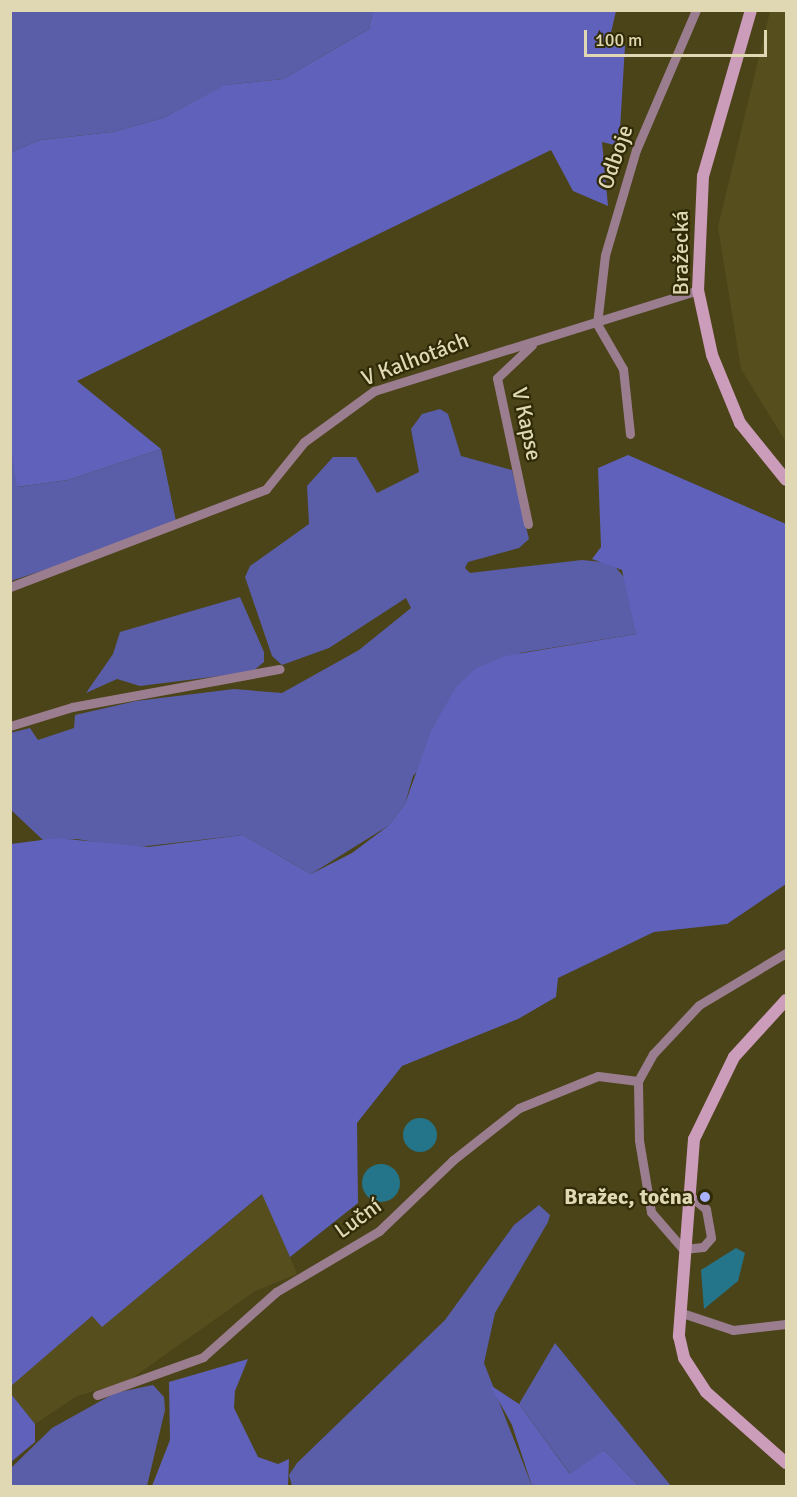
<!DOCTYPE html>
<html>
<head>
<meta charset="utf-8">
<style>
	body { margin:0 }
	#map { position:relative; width:797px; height:1497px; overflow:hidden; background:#4b4419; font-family:Signika,sans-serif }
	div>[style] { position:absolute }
	.built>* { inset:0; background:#574e1e }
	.green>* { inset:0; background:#5a5da7 }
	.forest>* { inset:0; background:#5f61ba }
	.water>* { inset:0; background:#24748a }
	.round { border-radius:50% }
	.street>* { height:9px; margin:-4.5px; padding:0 4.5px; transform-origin:4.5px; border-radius:4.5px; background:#9b7d90 }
	.secondary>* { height:12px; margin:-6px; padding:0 6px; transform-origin:6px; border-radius:6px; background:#cc9cbb }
	.dots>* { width:16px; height:16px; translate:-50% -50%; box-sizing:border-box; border:3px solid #302a07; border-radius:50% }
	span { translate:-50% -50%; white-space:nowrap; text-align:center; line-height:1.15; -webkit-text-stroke:4.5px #302a07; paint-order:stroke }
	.street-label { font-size:22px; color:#dfd8b2 }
	.poi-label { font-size:22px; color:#dfd8b2; font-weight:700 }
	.right { translate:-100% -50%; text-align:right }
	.frame { position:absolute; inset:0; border:12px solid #dfd8b2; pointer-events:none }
	.scale { position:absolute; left:584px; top:30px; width:183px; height:27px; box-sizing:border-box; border:3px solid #dfd8b2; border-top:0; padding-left:8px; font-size:18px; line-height:21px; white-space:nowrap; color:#dfd8b2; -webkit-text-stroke:4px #302a07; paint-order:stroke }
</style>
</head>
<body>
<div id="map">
	<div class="built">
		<i style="clip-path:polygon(770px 11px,786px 11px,786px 442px,741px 369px,718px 227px)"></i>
		<i style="clip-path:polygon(263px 1194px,297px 1274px,255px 1291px,128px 1381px,77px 1396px,35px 1424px,11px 1394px,10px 1386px,92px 1316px,102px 1326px)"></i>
	</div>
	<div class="green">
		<i style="clip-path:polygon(11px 11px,373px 11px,369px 29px,283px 79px,226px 85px,163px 118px,112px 132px,40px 140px,11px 152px)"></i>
		<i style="clip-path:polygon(440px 409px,448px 414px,461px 456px,512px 470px,529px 539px,519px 548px,468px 562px,465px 568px,470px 573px,582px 560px,612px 563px,629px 583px,636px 634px,520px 653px,413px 776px,405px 804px,388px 826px,311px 874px,243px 835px,130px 848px,77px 839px,44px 841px,11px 810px,10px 733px,30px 728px,38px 740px,74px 728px,75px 715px,136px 701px,234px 689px,282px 693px,359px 650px,411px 608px,406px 598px,329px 648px,282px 665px,272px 656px,245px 577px,250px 566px,309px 524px,307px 486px,333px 457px,356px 457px,377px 493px,419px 472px,411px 429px,422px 414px)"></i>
		<i style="clip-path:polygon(10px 446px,18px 487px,68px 480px,161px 449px,177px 526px,11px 581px)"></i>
		<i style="clip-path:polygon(240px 597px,264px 652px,264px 662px,252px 672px,140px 686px,117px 679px,86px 693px,113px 654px,120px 632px)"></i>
		<i style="clip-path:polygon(539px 1205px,550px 1215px,548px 1222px,495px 1313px,484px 1363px,532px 1486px,292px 1486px,289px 1475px,297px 1463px,445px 1320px,514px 1225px)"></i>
		<i style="clip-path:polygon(555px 1343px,671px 1486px,639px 1486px,604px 1450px,571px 1475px,519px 1404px)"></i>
		<i style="clip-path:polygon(153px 1385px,164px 1397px,165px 1410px,147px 1486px,11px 1486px,11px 1468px,52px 1428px,115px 1393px)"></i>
	</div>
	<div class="forest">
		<i style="clip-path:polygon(373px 10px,616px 11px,610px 37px,625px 46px,619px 146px,602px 142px,608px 206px,573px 191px,551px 150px,77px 381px,161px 449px,68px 480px,17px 487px,10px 446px,11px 152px,40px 140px,112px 132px,163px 118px,225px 85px,283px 79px,369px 29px)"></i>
		<i style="clip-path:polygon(628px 455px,786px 524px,786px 884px,727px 924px,654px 932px,558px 978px,556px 997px,518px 1019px,402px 1066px,357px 1123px,358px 1203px,290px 1257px,262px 1194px,102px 1327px,92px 1316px,11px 1386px,11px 844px,57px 838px,148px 847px,243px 835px,311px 874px,352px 853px,388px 826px,405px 804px,431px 731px,456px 687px,475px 669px,505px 656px,636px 634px,622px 570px,592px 559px,601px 547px,598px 468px)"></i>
		<i style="clip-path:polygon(248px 1359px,235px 1391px,234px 1408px,258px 1457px,278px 1464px,289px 1459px,288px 1486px,152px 1486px,170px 1440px,169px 1382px)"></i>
		<i style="clip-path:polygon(490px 1385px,519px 1404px,570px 1474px,604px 1450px,639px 1486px,532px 1486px,512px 1425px)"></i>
		<i style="clip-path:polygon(11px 1394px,35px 1424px,35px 1442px,11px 1462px)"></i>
	</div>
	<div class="water">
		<i class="round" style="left:403px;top:1118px;width:34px;height:34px"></i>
		<i class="round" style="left:362px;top:1164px;width:38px;height:38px"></i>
		<i style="clip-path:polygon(736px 1248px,745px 1253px,738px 1281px,704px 1309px,701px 1270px)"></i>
	</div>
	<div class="street">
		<i style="left:630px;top:434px;width:65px;rotate:-96.1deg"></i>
		<i style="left:623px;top:369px;width:52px;rotate:-120deg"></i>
		<i style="left:597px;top:324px;width:69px;rotate:-83.4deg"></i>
		<i style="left:605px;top:255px;width:109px;rotate:-73.6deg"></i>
		<i style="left:636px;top:150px;width:152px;rotate:-66.8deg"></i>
		<i style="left:528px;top:524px;width:149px;rotate:-102deg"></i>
		<i style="left:497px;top:378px;width:48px;rotate:-43.3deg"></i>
		<i style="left:10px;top:587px;width:274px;rotate:-20.9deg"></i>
		<i style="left:266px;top:489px;width:60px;rotate:-51deg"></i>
		<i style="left:304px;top:442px;width:87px;rotate:-36.1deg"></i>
		<i style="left:374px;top:391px;width:339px;rotate:-17.3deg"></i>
		<i style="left:10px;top:726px;width:65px;rotate:-17deg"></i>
		<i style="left:72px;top:707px;width:211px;rotate:-10.4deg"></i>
		<i style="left:688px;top:1194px;width:23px;rotate:40deg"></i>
		<i style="left:706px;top:1209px;width:29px;rotate:80deg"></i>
		<i style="left:711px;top:1238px;width:12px;rotate:132deg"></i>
		<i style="left:703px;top:1247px;width:20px;rotate:174deg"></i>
		<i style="left:683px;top:1249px;width:49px;rotate:-130.9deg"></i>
		<i style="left:651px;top:1212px;width:73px;rotate:-99.5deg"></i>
		<i style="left:639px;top:1140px;width:59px;rotate:-91deg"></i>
		<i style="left:638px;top:1081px;width:31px;rotate:-61deg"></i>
		<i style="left:653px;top:1054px;width:67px;rotate:-46.8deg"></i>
		<i style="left:699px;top:1005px;width:101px;rotate:-30.9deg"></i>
		<i style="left:679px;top:1312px;width:57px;rotate:18.4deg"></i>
		<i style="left:733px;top:1330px;width:53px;rotate:-6.5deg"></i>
		<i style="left:97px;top:1395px;width:113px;rotate:-19.7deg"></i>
		<i style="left:203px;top:1357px;width:98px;rotate:-41.7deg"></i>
		<i style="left:276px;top:1292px;width:120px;rotate:-30.6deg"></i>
		<i style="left:379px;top:1231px;width:103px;rotate:-43.8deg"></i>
		<i style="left:453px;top:1160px;width:84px;rotate:-38.2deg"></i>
		<i style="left:519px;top:1108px;width:85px;rotate:-22.1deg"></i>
		<i style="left:598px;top:1076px;width:40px;rotate:7.1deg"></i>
	</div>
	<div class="secondary">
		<i style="left:751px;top:10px;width:173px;rotate:106.1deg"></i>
		<i style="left:703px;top:176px;width:114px;rotate:92.5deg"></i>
		<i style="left:698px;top:290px;width:66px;rotate:77.8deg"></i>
		<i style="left:712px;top:355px;width:74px;rotate:67.6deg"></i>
		<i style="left:740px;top:423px;width:73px;rotate:51.1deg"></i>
		<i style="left:786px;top:1000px;width:77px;rotate:132.4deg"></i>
		<i style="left:734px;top:1057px;width:91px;rotate:116deg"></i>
		<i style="left:694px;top:1139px;width:198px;rotate:94.4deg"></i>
		<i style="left:679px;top:1336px;width:23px;rotate:77deg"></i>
		<i style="left:684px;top:1358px;width:40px;rotate:57.1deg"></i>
		<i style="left:706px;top:1392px;width:107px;rotate:41.6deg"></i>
	</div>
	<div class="dots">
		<i style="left:705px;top:1197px;background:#a9b0fc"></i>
	</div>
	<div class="street-label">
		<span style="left:615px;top:157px;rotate:-71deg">Odboje</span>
		<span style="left:681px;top:253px;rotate:-90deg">Bražecká</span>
		<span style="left:415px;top:359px;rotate:-21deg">V Kalhotách</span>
		<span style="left:527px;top:424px;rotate:78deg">V Kapse</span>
		<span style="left:358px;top:1218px;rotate:-36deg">Luční</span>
	</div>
	<div class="poi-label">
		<span class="right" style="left:693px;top:1197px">Bražec, točna</span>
	</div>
	<div class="frame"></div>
	<div class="scale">100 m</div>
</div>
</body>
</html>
